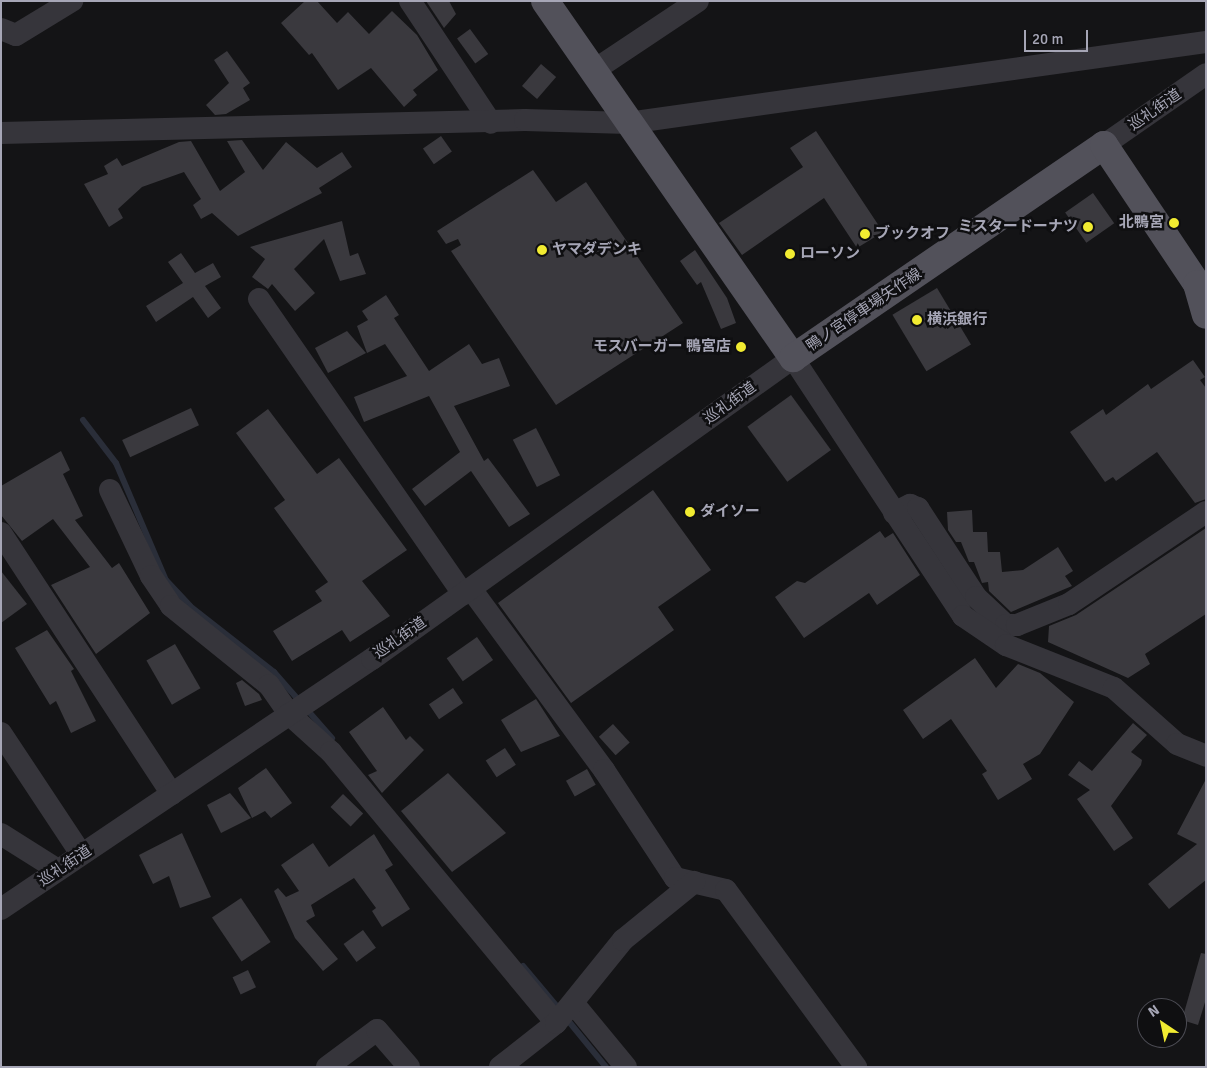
<!DOCTYPE html>
<html>
<head>
<meta charset="utf-8">
<style>
	body { margin:0 }
	#map { position:relative; width:1207px; height:1068px; overflow:hidden; background:#141416; font-family:Signika,"Noto Sans JP",sans-serif }
	div>[style] { position:absolute }
	.stream>* { height:6px; margin:-3px; padding:0 3px; transform-origin:3px; border-radius:3px; background:#2a2e39 }
	.building>* { inset:0; background:#3a393e; transform-origin:0 0 }
	.minor>* { height:22px; margin:-11px; padding:0 11px; transform-origin:11px; border-radius:11px; background:#36353b }
	.major>* { height:28px; margin:-14px; padding:0 14px; transform-origin:14px; border-radius:14px; background:#52515a }
	.dots>* { width:14px; height:14px; translate:-50% -50%; box-sizing:border-box; border:2px solid #0f0f11; border-radius:50% }
	span { translate:-50% -50%; white-space:nowrap; text-align:center; line-height:1.15; -webkit-text-stroke:5px #0f0f11; paint-order:stroke }
	.street-label { font-size:15px; color:#a6a6b6 }
	.poi-label { font-size:15px; color:#a6a6b6; font-weight:700 }
	.right { translate:-100% -50%; text-align:right }
	.left { translate:0 -50%; text-align:left }
	.frame { position:absolute; inset:0; border:2px solid #a6a6b6; pointer-events:none }
	.north { position:absolute; left:1137px; top:998px; width:50px; height:50px; box-sizing:border-box; background:#0f0f11; border:1px solid #4b4b53; border-radius:50%; rotate:326deg; font-size:14px; font-weight:700; line-height:20px; text-align:center; color:#a6a6b6 }
	.north::after { content:''; display:block; margin:auto; width:18px; height:22px; background:#f1eb31; clip-path:polygon(50% 0,100% 100%,50% 72%,0 100%) }
	.scale { position:absolute; left:1024px; top:30px; width:64px; height:22px; box-sizing:border-box; border:2px solid #a6a6b6; border-top:0; padding-left:6px; font-size:15px; line-height:18px; white-space:nowrap; color:#a6a6b6; -webkit-text-stroke:4px #0f0f11; paint-order:stroke }
</style>
</head>
<body>
<div id="map">
	<div class="stream">
		<i style="left:83px;top:420px;width:54px;rotate:52.5deg"></i>
		<i style="left:116px;top:463px;width:127px;rotate:66.9deg"></i>
		<i style="left:166px;top:580px;width:35px;rotate:47deg"></i>
		<i style="left:190px;top:606px;width:107px;rotate:38.2deg"></i>
		<i style="left:274px;top:672px;width:88px;rotate:48.7deg"></i>
		<i style="left:523px;top:966px;width:57px;rotate:49.9deg"></i>
		<i style="left:566px;top:1018px;width:63px;rotate:50.8deg"></i>
	</div>
	<div class="building">
		<i style="clip-path:polygon(305px 1px,317px 1px,337px 23px,348px 12px,369px 34px,392px 11px,417px 35px,438px 70px,413px 90px,417px 95px,404px 107px,371px 68px,338px 90px,312px 53px,309px 55px,281px 23px)"></i>
		<i style="clip-path:polygon(426px 1px,449px 1px,456px 14px,444px 28px)"></i>
		<i style="left:470px;top:29px;width:31px;height:16px;rotate:54deg"></i>
		<i style="clip-path:polygon(227px 51px,250px 83px,243px 88px,250px 100px,226px 114px,215px 115px,206px 105px,229px 83px,214px 60px)"></i>
		<i style="left:541px;top:64px;width:20px;height:29px;rotate:41deg"></i>
		<i style="clip-path:polygon(816px 131px,883px 232px,857px 248px,824px 198px,742px 255px,719px 223px,803px 167px,790px 148px)"></i>
		<i style="left:441px;top:136px;width:19px;height:22px;rotate:55deg"></i>
		<i style="clip-path:polygon(242px 140px,263px 170px,286px 142px,317px 168px,342px 152px,352px 167px,319px 188px,322px 193px,238px 236px,212px 213px,201px 219px,193px 205px,201px 199px,184px 172px,142px 187px,118px 209px,123px 218px,109px 227px,84px 184px,108px 174px,104px 166px,117px 158px,122px 166px,179px 142px,191px 141px,220px 191px,245px 172px,227px 141px)"></i>
		<i style="clip-path:polygon(533px 170px,556px 202px,586px 182px,683px 323px,556px 405px,451px 251px,461px 245px,458px 239px,446px 244px,437px 231px)"></i>
		<i style="left:1093px;top:193px;width:37px;height:34px;rotate:55deg"></i>
		<i style="clip-path:polygon(342px 221px,350px 256px,358px 253px,366px 274px,340px 281px,324px 239px,294px 269px,315px 293px,295px 311px,272px 284px,268px 289px,252px 277px,265px 259px,250px 247px)"></i>
		<i style="clip-path:polygon(695px 250px,727px 298px,736px 323px,721px 329px,701px 282px,697px 285px,680px 261px)"></i>
		<i style="clip-path:polygon(181px 253px,195px 273px,213px 263px,221px 277px,205px 286px,221px 308px,208px 318px,193px 297px,156px 322px,146px 306px,183px 283px,168px 262px)"></i>
		<i style="left:937px;top:288px;width:66px;height:52px;rotate:59deg"></i>
		<i style="clip-path:polygon(386px 295px,399px 315px,394px 318px,429px 371px,469px 344px,482px 364px,499px 358px,510px 386px,454px 406px,484px 461px,488px 458px,530px 514px,509px 527px,471px 471px,425px 506px,412px 489px,460px 452px,429px 396px,364px 422px,354px 397px,407px 376px,385px 344px,367px 353px,357px 326px,368px 320px,362px 311px)"></i>
		<i style="clip-path:polygon(347px 331px,366px 353px,328px 373px,315px 348px)"></i>
		<i style="clip-path:polygon(1193px 360px,1205px 377px,1200px 380px,1206px 388px,1206px 499px,1195px 503px,1157px 452px,1116px 481px,1113px 477px,1105px 482px,1070px 432px,1103px 409px,1106px 415px,1148px 384px,1151px 389px)"></i>
		<i style="left:791px;top:395px;width:68px;height:54px;rotate:54deg"></i>
		<i style="left:191px;top:408px;width:19px;height:76px;rotate:65deg"></i>
		<i style="clip-path:polygon(268px 409px,317px 474px,339px 458px,407px 550px,362px 581px,390px 616px,350px 642px,342px 630px,292px 661px,273px 631px,322px 601px,315px 591px,328px 582px,274px 508px,285px 500px,236px 433px)"></i>
		<i style="left:536px;top:428px;width:53px;height:26px;rotate:63deg"></i>
		<i style="clip-path:polygon(61px 451px,70px 470px,63px 474px,83px 516px,75px 520px,112px 568px,119px 563px,150px 613px,96px 654px,51px 585px,90px 567px,53px 519px,22px 541px,1px 515px,1px 486px)"></i>
		<i style="clip-path:polygon(653px 490px,711px 570px,658px 607px,674px 630px,571px 703px,498px 603px)"></i>
		<i style="clip-path:polygon(972px 510px,973px 532px,987px 532px,988px 552px,1000px 552px,1002px 572px,1023px 570px,1058px 547px,1073px 571px,1065px 576px,1072px 586px,1011px 612px,989px 591px,988px 582px,982px 583px,974px 562px,969px 562px,961px 542px,956px 542px,948px 530px,947px 512px)"></i>
		<i style="clip-path:polygon(1206px 528px,1206px 614px,1145px 654px,1150px 664px,1128px 678px,1048px 642px,1049px 626px,1076px 615px)"></i>
		<i style="clip-path:polygon(880px 531px,885px 538px,893px 533px,920px 575px,877px 605px,869px 593px,804px 638px,775px 597px,797px 581px,805px 583px)"></i>
		<i style="clip-path:polygon(1px 571px,27px 604px,1px 623px)"></i>
		<i style="clip-path:polygon(47px 630px,74px 669px,71px 671px,96px 721px,71px 733px,56px 701px,50px 705px,15px 648px)"></i>
		<i style="left:477px;top:637px;width:28px;height:37px;rotate:55deg"></i>
		<i style="left:175px;top:644px;width:51px;height:33px;rotate:60deg"></i>
		<i style="clip-path:polygon(975px 658px,996px 688px,1018px 664px,1040px 673px,1074px 702px,1040px 754px,1023px 764px,1032px 779px,998px 800px,982px 774px,987px 771px,951px 719px,923px 739px,903px 710px)"></i>
		<i style="clip-path:polygon(242px 680px,259px 694px,262px 700px,245px 706px,236px 683px)"></i>
		<i style="left:453px;top:688px;width:18px;height:29px;rotate:56deg"></i>
		<i style="clip-path:polygon(536px 699px,560px 736px,521px 752px,501px 720px)"></i>
		<i style="clip-path:polygon(383px 707px,406px 740px,410px 736px,424px 750px,382px 793px,368px 775px,377px 771px,349px 732px)"></i>
		<i style="clip-path:polygon(1133px 723px,1147px 735px,1131px 752px,1142px 760px,1141px 765px,1111px 806px,1133px 838px,1114px 851px,1077px 799px,1090px 790px,1068px 775px,1079px 761px,1092px 771px)"></i>
		<i style="left:613px;top:724px;width:25px;height:19px;rotate:48deg"></i>
		<i style="left:505px;top:748px;width:20px;height:23px;rotate:57deg"></i>
		<i style="clip-path:polygon(266px 768px,292px 803px,271px 818px,265px 811px,252px 818px,238px 788px)"></i>
		<i style="left:587px;top:769px;width:18px;height:24px;rotate:61deg"></i>
		<i style="clip-path:polygon(448px 773px,506px 833px,452px 872px,401px 811px)"></i>
		<i style="clip-path:polygon(1206px 779px,1206px 880px,1169px 909px,1148px 884px,1197px 844px,1177px 834px)"></i>
		<i style="clip-path:polygon(230px 793px,251px 818px,221px 833px,207px 805px)"></i>
		<i style="left:343px;top:794px;width:28px;height:18px;rotate:44deg"></i>
		<i style="clip-path:polygon(182px 833px,211px 897px,180px 908px,169px 876px,153px 884px,139px 855px)"></i>
		<i style="clip-path:polygon(374px 834px,393px 865px,385px 870px,410px 909px,382px 927px,372px 911px,376px 908px,354px 878px,311px 905px,315px 916px,306px 921px,338px 959px,323px 971px,295px 938px,274px 891px,278px 888px,286px 897px,299px 891px,281px 865px,313px 843px,329px 867px)"></i>
		<i style="left:241px;top:898px;width:53px;height:35px;rotate:56deg"></i>
		<i style="left:363px;top:930px;width:22px;height:24px;rotate:54deg"></i>
		<i style="clip-path:polygon(1201px 953px,1206px 954px,1206px 999px,1198px 1025px,1182px 1020px)"></i>
		<i style="left:248px;top:970px;width:19px;height:17px;rotate:65deg"></i>
	</div>
	<div class="minor">
		<i style="left:410px;top:1px;width:146px;rotate:56.4deg"></i>
		<i style="left:1px;top:29px;width:16px;rotate:22deg"></i>
		<i style="left:16px;top:35px;width:66px;rotate:-31.3deg"></i>
		<i style="left:593px;top:71px;width:126px;rotate:-33.7deg"></i>
		<i style="left:1px;top:133px;width:524px;rotate:-1.42deg"></i>
		<i style="left:525px;top:120px;width:103px;rotate:1.7deg"></i>
		<i style="left:628px;top:123px;width:584px;rotate:-7.98deg"></i>
		<i style="left:1104px;top:145px;width:124px;rotate:-34.8deg"></i>
		<i style="left:259px;top:299px;width:359px;rotate:55.3deg"></i>
		<i style="left:110px;top:490px;width:95px;rotate:64.5deg"></i>
		<i style="left:151px;top:576px;width:36px;rotate:56deg"></i>
		<i style="left:171px;top:606px;width:126px;rotate:38.9deg"></i>
		<i style="left:269px;top:685px;width:35px;rotate:55deg"></i>
		<i style="left:289px;top:714px;width:57px;rotate:42.1deg"></i>
		<i style="left:331px;top:752px;width:352px;rotate:50.3deg"></i>
		<i style="left:894px;top:513px;width:18px;rotate:-27deg"></i>
		<i style="left:910px;top:505px;width:9px;rotate:21deg"></i>
		<i style="left:918px;top:508px;width:106px;rotate:56.9deg"></i>
		<i style="left:976px;top:597px;width:41px;rotate:43deg"></i>
		<i style="left:1006px;top:625px;width:11px"></i>
		<i style="left:1017px;top:625px;width:56px;rotate:-22deg"></i>
		<i style="left:1069px;top:604px;width:165px;rotate:-33.9deg"></i>
		<i style="left:1px;top:533px;width:312px;rotate:56.8deg"></i>
		<i style="left:471px;top:589px;width:225px;rotate:53.7deg"></i>
		<i style="left:604px;top:770px;width:129px;rotate:56.7deg"></i>
		<i style="left:675px;top:878px;width:52px;rotate:13.2deg"></i>
		<i style="left:726px;top:890px;width:220px;rotate:53.7deg"></i>
		<i style="left:1px;top:733px;width:145px;rotate:56.5deg"></i>
		<i style="left:1px;top:834px;width:67px;rotate:32.3deg"></i>
		<i style="left:1px;top:909px;width:447px;rotate:-34deg"></i>
		<i style="left:372px;top:659px;width:518px;rotate:-35.56deg"></i>
		<i style="left:793px;top:358px;width:309px;rotate:56.6deg"></i>
		<i style="left:963px;top:616px;width:52px;rotate:34deg"></i>
		<i style="left:1006px;top:645px;width:116px;rotate:21.7deg"></i>
		<i style="left:1114px;top:688px;width:84px;rotate:41.6deg"></i>
		<i style="left:1177px;top:744px;width:31px;rotate:22deg"></i>
		<i style="left:574px;top:1004px;width:82px;rotate:50.5deg"></i>
		<i style="left:327px;top:1067px;width:62px;rotate:-36.5deg"></i>
		<i style="left:377px;top:1030px;width:49px;rotate:49.1deg"></i>
		<i style="left:500px;top:1067px;width:71px;rotate:-38.2deg"></i>
		<i style="left:556px;top:1023px;width:107px;rotate:-51.1deg"></i>
		<i style="left:623px;top:940px;width:92px;rotate:-39.2deg"></i>
	</div>
	<div class="major">
		<i style="left:545px;top:1px;width:435px;rotate:55.2deg"></i>
		<i style="left:793px;top:358px;width:377px;rotate:-34.4deg"></i>
		<i style="left:1104px;top:145px;width:167px;rotate:56.2deg"></i>
		<i style="left:1197px;top:284px;width:32px;rotate:74deg"></i>
	</div>
	<div class="dots">
		<i style="left:1174px;top:223px;background:#f1eb31"></i>
		<i style="left:1088px;top:227px;background:#f1eb31"></i>
		<i style="left:865px;top:234px;background:#f1eb31"></i>
		<i style="left:542px;top:250px;background:#f1eb31"></i>
		<i style="left:790px;top:254px;background:#f1eb31"></i>
		<i style="left:917px;top:320px;background:#f1eb31"></i>
		<i style="left:741px;top:347px;background:#f1eb31"></i>
		<i style="left:690px;top:512px;background:#f1eb31"></i>
	</div>
	<div class="street-label">
		<span style="left:1155px;top:110px;rotate:-35deg">巡礼街道</span>
		<span style="left:864px;top:310px;rotate:-34deg">鴨ノ宮停車場矢作線</span>
		<span style="left:730px;top:403px;rotate:-36deg">巡礼街道</span>
		<span style="left:400px;top:638px;rotate:-35deg">巡礼街道</span>
		<span style="left:65px;top:866px;rotate:-34deg">巡礼街道</span>
	</div>
	<div class="poi-label">
		<span class="right" style="left:1164px;top:223px">北鴨宮</span>
		<span class="right" style="left:1078px;top:227px">ミスタードーナツ</span>
		<span class="left" style="left:875px;top:234px">ブックオフ</span>
		<span class="left" style="left:552px;top:250px">ヤマダデンキ</span>
		<span class="left" style="left:800px;top:254px">ローソン</span>
		<span class="left" style="left:927px;top:320px">横浜銀行</span>
		<span class="right" style="left:731px;top:347px">モスバーガー 鴨宮店</span>
		<span class="left" style="left:700px;top:512px">ダイソー</span>
	</div>
	<div class="frame"></div>
	<div class="north">N</div>
	<div class="scale">20 m</div>
</div>
</body>
</html>
